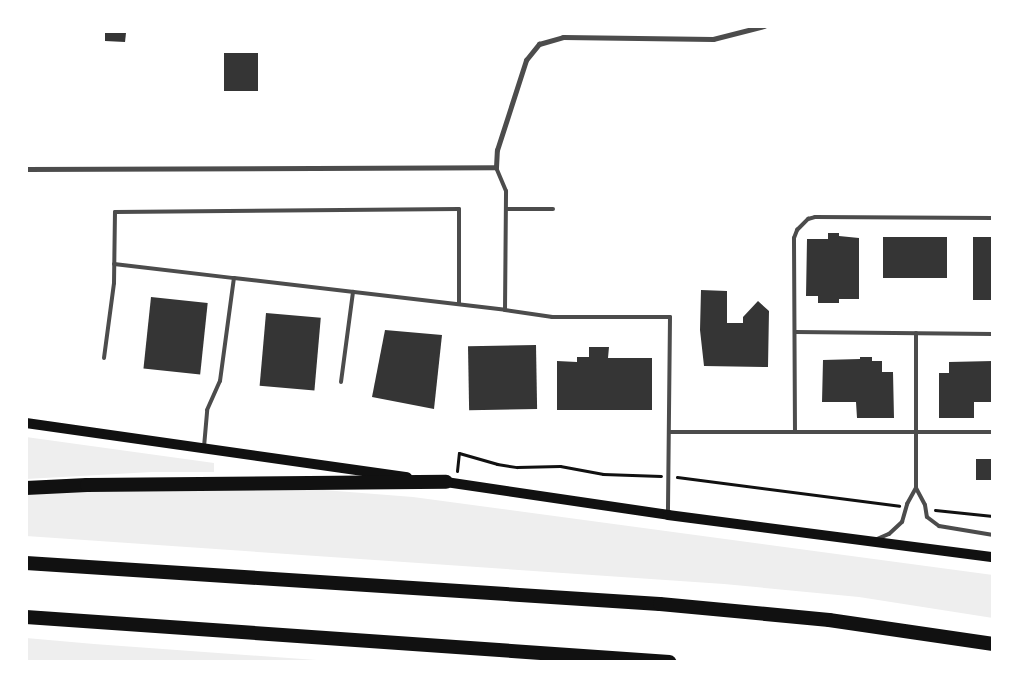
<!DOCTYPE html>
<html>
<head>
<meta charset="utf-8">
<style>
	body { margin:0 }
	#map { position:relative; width:1019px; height:688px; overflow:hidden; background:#fff; font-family:Montserrat,sans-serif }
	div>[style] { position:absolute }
	.green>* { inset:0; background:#eee }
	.building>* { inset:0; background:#353535; transform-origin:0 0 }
	.path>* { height:3px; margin:-1.5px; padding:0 1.5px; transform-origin:1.5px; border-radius:1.5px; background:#111 }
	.service>* { height:4px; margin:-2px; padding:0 2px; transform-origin:2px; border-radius:2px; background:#4c4c4c }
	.minor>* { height:5px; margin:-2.5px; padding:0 2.5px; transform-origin:2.5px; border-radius:2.5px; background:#4c4c4c }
	.secondary>* { height:10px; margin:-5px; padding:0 5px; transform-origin:5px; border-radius:5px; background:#111 }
	.motorway>* { height:14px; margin:-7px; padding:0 7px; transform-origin:7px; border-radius:7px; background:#111 }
	span { translate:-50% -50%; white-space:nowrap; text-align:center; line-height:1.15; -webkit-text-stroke:4px #fff; paint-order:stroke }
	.frame { position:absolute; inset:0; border:28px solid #fff; pointer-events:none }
</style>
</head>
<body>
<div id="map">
	<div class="green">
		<i style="clip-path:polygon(26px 437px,214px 463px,214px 472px,152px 472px,26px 479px)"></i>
		<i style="clip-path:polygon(298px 488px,413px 497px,993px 575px,993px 618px,859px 597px,724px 584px,26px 536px,26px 493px)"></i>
		<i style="clip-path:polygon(26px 638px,94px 644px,344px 662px,37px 662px,26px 660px)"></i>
	</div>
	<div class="building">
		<i style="clip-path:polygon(105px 33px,126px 33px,125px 42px,105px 41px)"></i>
		<i style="left:224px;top:53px;width:34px;height:38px"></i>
		<i style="clip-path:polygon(828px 233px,839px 233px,839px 236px,859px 238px,859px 299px,839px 299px,839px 303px,818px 303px,818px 296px,806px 296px,807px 239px,828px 239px)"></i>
		<i style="left:883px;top:237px;width:64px;height:41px"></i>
		<i style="left:993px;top:237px;width:63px;height:20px;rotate:90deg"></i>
		<i style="clip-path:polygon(701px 290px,727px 291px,727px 323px,743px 323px,743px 317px,758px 301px,769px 311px,768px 367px,704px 366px,700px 330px)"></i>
		<i style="left:151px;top:297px;width:57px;height:72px;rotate:6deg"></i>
		<i style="left:266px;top:313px;width:55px;height:73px;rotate:5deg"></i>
		<i style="clip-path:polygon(385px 330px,442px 335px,434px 409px,372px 397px)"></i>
		<i style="left:536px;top:345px;width:64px;height:68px;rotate:89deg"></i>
		<i style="clip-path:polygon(589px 347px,609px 347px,608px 358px,652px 358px,652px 410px,557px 410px,557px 361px,577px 362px,577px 357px,589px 357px)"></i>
		<i style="clip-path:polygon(860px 357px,872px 357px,872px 361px,882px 361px,882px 372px,893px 372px,894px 418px,857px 418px,856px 402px,822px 402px,823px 360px,860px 359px)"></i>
		<i style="clip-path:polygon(993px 361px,993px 402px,974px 402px,974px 418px,939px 418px,939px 373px,949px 373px,949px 362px)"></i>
		<i style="left:976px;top:459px;width:17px;height:21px"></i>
	</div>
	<div class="path">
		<i style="left:457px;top:471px;width:18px;rotate:-84deg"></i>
		<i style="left:459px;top:453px;width:40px;rotate:16deg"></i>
		<i style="left:497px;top:464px;width:20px;rotate:9deg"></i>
		<i style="left:517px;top:467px;width:43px;rotate:-1.3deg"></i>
		<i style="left:560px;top:466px;width:44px;rotate:10.5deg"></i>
		<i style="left:603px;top:474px;width:58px;rotate:2deg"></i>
		<i style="left:677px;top:477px;width:224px;rotate:7.4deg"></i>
		<i style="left:935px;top:510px;width:58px;rotate:5.9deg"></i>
	</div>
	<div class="service">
		<i style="left:506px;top:209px;width:47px"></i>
		<i style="left:114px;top:264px;width:121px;rotate:6.7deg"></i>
		<i style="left:505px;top:310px;width:48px;rotate:8.5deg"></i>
		<i style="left:552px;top:317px;width:118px"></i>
		<i style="left:670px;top:317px;width:196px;rotate:90.6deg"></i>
		<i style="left:795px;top:332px;width:198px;rotate:0.6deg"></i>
		<i style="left:916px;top:333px;width:155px;rotate:90deg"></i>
		<i style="left:916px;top:488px;width:19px;rotate:62deg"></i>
		<i style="left:925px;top:505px;width:12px;rotate:81deg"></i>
		<i style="left:927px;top:517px;width:15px;rotate:37deg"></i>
		<i style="left:939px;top:526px;width:55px;rotate:9.5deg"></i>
		<i style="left:104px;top:358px;width:76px;rotate:-82.4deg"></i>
		<i style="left:114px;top:283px;width:71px;rotate:-89.2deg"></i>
		<i style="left:115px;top:212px;width:344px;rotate:-0.5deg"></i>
		<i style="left:459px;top:209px;width:95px;rotate:90deg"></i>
		<i style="left:341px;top:382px;width:91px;rotate:-82.4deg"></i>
		<i style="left:669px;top:432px;width:324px"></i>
		<i style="left:795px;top:432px;width:194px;rotate:-90.3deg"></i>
		<i style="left:794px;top:238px;width:9px;rotate:-69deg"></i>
		<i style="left:797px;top:230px;width:16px;rotate:-45deg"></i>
		<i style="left:808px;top:219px;width:7px;rotate:-16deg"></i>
		<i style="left:815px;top:217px;width:178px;rotate:0.3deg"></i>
		<i style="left:204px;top:447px;width:37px;rotate:-85deg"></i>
		<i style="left:207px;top:410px;width:32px;rotate:-66deg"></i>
		<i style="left:220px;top:381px;width:104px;rotate:-82.3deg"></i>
		<i style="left:234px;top:278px;width:273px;rotate:6.7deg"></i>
		<i style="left:505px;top:310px;width:119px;rotate:-89.5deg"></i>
		<i style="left:506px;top:191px;width:26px;rotate:-113deg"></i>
		<i style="left:877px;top:539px;width:13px;rotate:-23deg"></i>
		<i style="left:889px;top:534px;width:18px;rotate:-43deg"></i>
		<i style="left:902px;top:522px;width:19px;rotate:-74deg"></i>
		<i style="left:907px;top:504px;width:18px;rotate:-61deg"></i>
	</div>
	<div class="minor">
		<i style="left:26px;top:169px;width:470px;rotate:-0.2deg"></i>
		<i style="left:496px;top:167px;width:17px;rotate:-87deg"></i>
		<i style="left:497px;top:150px;width:95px;rotate:-72.1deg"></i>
		<i style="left:526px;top:60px;width:21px;rotate:-51deg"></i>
		<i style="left:539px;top:44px;width:25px;rotate:-16deg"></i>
		<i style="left:563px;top:37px;width:150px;rotate:0.8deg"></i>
		<i style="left:713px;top:39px;width:53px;rotate:-14.3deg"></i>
	</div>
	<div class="secondary">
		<i style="left:26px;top:423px;width:385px;rotate:8.1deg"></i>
		<i style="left:439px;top:481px;width:232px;rotate:8.4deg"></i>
		<i style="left:668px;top:515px;width:328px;rotate:7.4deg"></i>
	</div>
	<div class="motorway">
		<i style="left:26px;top:488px;width:61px;rotate:-2.8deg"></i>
		<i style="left:87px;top:485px;width:359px;rotate:-0.5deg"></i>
		<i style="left:26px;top:563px;width:635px;rotate:3.7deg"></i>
		<i style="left:660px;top:604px;width:170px;rotate:5.4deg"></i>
		<i style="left:829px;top:620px;width:166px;rotate:8.3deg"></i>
		<i style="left:26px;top:617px;width:645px;rotate:4deg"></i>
	</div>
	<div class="frame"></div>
</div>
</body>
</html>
